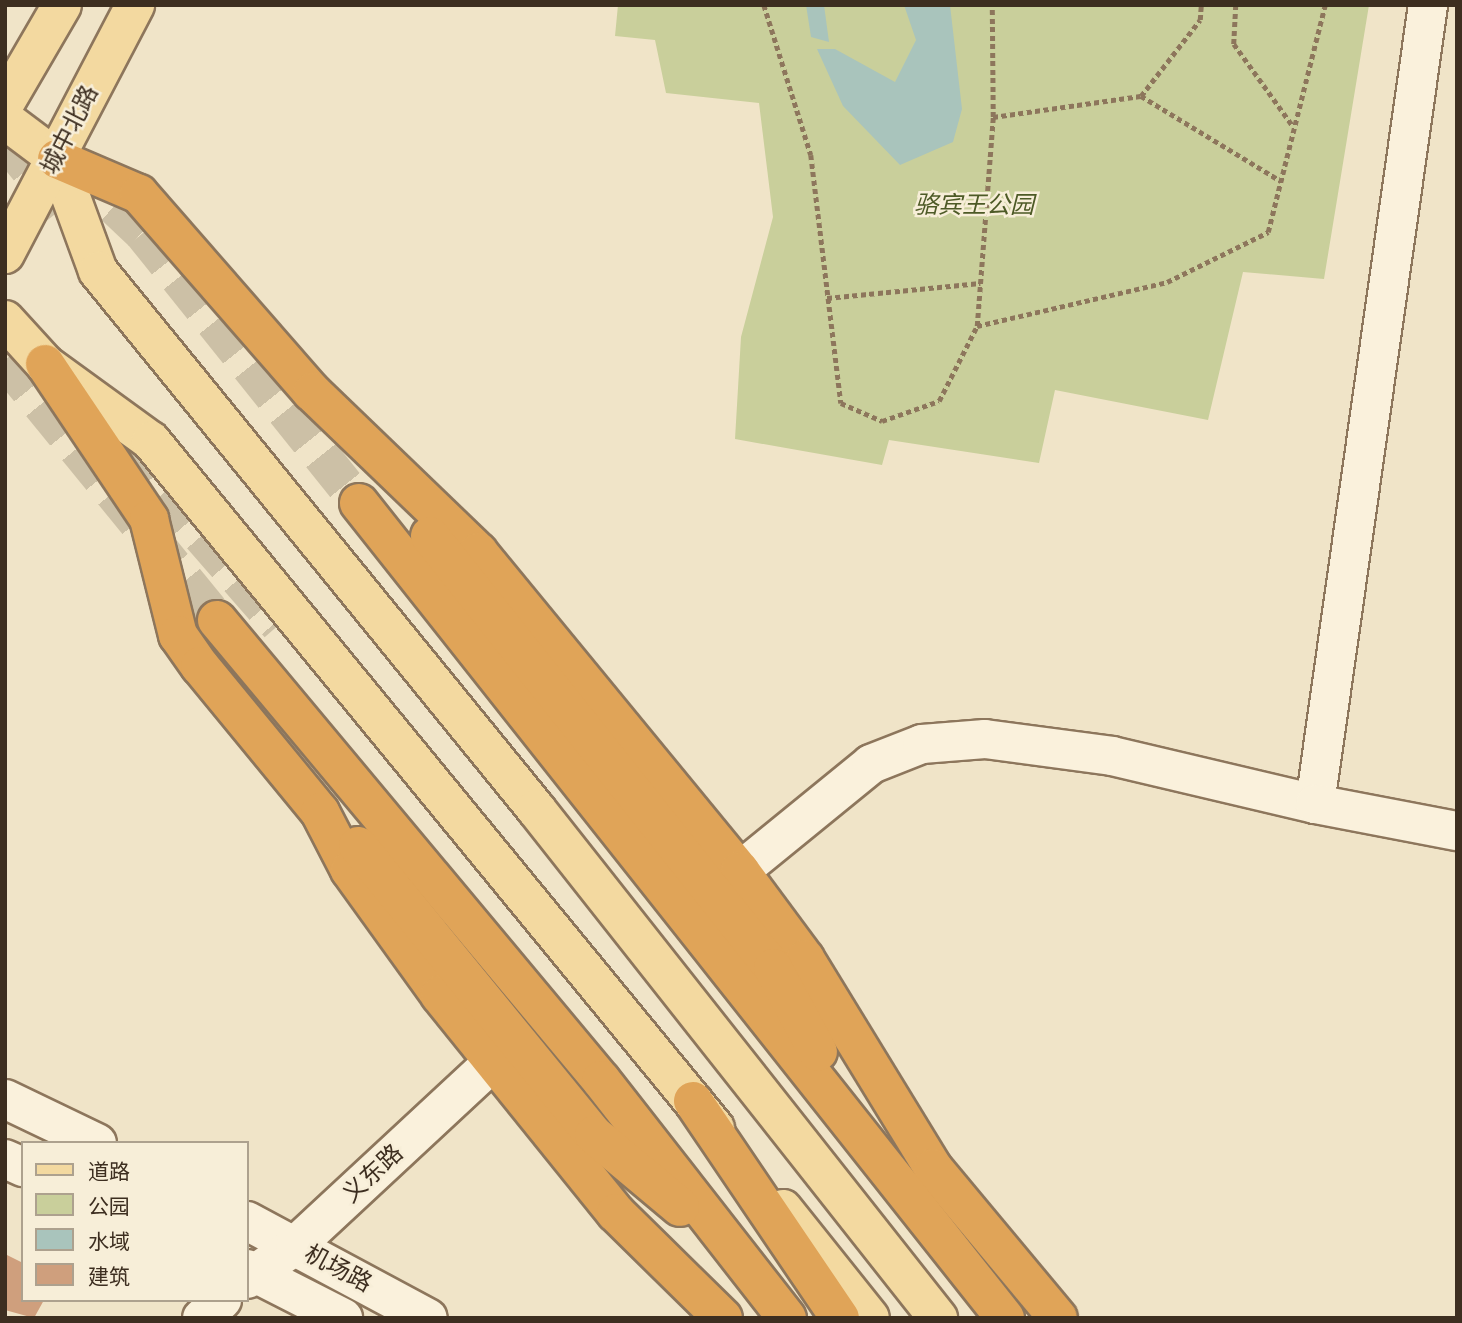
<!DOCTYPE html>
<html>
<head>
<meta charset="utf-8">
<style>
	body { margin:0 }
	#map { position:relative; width:1462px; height:1323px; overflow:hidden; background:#f0e4c8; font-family:Bitter,"Noto Sans SC",serif }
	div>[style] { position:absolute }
	.green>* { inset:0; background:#c9cf9b }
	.water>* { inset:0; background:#a9c4bc }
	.building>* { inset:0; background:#cf9f7d }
	.highway-tunnel>* { height:38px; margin-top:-19px; transform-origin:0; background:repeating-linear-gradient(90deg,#ccc0a6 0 38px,transparent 0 57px) }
	.path>* { height:4.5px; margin-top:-2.25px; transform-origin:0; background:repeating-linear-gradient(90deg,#8d765c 0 5px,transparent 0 8.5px) }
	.roads { filter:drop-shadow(2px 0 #8d765c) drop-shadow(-2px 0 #8d765c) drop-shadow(0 2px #8d765c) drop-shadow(0 -2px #8d765c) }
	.minor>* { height:38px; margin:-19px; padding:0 19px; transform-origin:19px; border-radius:19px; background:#faf1dc }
	.major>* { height:38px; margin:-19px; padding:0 19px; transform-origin:19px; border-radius:19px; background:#f3d9a0 }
	.highway>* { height:38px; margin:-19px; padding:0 19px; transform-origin:19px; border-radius:19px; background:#e0a458 }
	span { translate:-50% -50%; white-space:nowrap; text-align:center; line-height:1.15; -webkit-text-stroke:5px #f7eed8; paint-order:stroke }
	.street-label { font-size:24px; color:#3d2e20 }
	.park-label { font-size:24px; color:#4d5a26; font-style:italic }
	.frame { position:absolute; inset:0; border:7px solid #3d2e20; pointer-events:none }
	.legend { position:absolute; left:21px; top:1141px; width:228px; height:161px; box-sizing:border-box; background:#f7eed8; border:2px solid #ada18e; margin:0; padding:9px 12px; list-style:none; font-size:21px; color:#3d2e20 }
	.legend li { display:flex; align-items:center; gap:14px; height:35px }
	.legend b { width:35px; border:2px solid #ada18e }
</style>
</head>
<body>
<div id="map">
	<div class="green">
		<i style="clip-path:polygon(618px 5px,1369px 5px,1324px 279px,1243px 272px,1208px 420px,1055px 390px,1039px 463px,889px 440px,882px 465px,735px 439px,741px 337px,773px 217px,759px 103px,666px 93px,655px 40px,615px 36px)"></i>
	</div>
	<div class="water">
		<i style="clip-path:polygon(806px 5px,824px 5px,829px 42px,811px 37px)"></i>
		<i style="clip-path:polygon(904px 5px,950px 5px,962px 109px,953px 142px,900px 165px,843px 106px,817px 49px,835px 49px,895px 82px,916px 40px)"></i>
	</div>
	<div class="building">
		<i style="clip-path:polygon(5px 1254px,23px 1263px,23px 1300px,44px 1300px,34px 1318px,5px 1310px)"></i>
	</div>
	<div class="highway-tunnel">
		<i style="left:5px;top:139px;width:90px;rotate:51.3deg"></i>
		<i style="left:73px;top:167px;width:96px;rotate:43.3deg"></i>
		<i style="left:143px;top:233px;width:346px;rotate:51.3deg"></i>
		<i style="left:5px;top:360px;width:335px;rotate:50.8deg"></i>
		<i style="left:89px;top:407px;width:289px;rotate:48.9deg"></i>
	</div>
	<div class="path">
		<i style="left:764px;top:5px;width:157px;rotate:72.6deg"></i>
		<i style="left:811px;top:155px;width:250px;rotate:83.1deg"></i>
		<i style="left:841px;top:403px;width:45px;rotate:23.7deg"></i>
		<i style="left:882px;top:421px;width:60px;rotate:-19.3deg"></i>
		<i style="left:939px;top:401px;width:84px;rotate:-63.1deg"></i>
		<i style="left:977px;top:326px;width:195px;rotate:-13deg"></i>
		<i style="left:1167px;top:282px;width:113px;rotate:-26.3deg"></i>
		<i style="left:1268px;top:232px;width:234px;rotate:-75.9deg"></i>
		<i style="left:1236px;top:5px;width:39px;rotate:93deg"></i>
		<i style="left:1234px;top:44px;width:101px;rotate:54.3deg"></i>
		<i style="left:1141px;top:96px;width:164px;rotate:31.3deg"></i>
		<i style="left:993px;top:117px;width:149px;rotate:-8.1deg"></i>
		<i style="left:1141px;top:96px;width:96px;rotate:-52.2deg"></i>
		<i style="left:1200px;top:20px;width:15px;rotate:-86deg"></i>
		<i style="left:827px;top:298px;width:154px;rotate:-5.6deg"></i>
		<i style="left:977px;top:326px;width:210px;rotate:-85.6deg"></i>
		<i style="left:993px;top:117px;width:112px;rotate:-90.5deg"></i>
	</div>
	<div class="roads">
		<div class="minor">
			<i style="left:1315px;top:804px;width:807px;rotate:-81.95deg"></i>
			<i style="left:740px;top:871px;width:169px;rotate:-39.2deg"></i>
			<i style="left:871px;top:764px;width:55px;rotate:-21.4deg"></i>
			<i style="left:922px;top:744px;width:63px;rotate:-4.5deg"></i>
			<i style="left:985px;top:739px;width:128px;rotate:7.6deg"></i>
			<i style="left:1112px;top:756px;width:209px;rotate:13.3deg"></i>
			<i style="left:1315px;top:804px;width:145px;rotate:10.8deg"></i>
			<i style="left:5px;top:1099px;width:102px;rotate:25.6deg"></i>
			<i style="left:5px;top:1159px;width:20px;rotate:24deg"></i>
			<i style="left:247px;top:1221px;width:205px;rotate:28.2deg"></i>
			<i style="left:247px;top:1269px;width:108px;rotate:27deg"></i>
			<i style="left:247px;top:1279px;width:58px;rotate:-34.5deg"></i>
			<i style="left:295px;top:1246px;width:272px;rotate:-42.9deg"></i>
			<i style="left:202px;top:1318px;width:27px;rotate:-42deg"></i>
		</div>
		<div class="major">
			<i style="left:5px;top:103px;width:113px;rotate:-59.8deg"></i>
			<i style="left:5px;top:120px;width:65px;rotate:36.9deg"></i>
			<i style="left:57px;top:159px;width:119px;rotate:69.9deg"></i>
			<i style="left:98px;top:271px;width:694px;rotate:50.85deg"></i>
			<i style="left:536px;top:809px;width:649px;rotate:51.7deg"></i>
			<i style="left:5px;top:254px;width:281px;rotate:-62.4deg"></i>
			<i style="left:5px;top:320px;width:59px;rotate:47.7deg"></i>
			<i style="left:45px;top:364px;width:131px;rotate:36deg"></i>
			<i style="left:151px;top:441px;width:889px;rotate:50.62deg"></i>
			<i style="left:783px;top:1209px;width:139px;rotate:51.4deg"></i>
		</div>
		<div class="highway">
			<i style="left:57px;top:159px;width:89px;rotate:23.1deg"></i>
			<i style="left:139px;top:194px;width:263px;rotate:48.9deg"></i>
			<i style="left:312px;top:392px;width:231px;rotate:43.9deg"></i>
			<i style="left:478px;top:552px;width:413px;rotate:50.6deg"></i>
			<i style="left:740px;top:871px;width:109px;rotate:53.5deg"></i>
			<i style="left:805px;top:959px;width:245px;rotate:58.5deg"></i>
			<i style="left:933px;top:1168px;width:195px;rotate:50.2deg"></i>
			<i style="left:45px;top:364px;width:187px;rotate:56.1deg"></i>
			<i style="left:149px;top:519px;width:120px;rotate:76deg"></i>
			<i style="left:178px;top:635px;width:38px;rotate:55deg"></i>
			<i style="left:200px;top:666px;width:189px;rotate:50.6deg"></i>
			<i style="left:320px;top:812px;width:65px;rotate:62.7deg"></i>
			<i style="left:350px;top:870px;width:154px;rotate:54.2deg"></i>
			<i style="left:440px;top:995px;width:280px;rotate:51.1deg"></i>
			<i style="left:616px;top:1213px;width:150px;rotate:44.5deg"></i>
			<i style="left:359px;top:503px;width:1040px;rotate:51.6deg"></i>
			<i style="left:430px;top:536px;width:552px;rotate:51.55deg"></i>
			<i style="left:773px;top:968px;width:95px;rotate:61.8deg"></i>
			<i style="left:217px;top:620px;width:599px;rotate:50.15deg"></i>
			<i style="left:601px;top:1080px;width:302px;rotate:52deg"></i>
			<i style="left:358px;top:846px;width:373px;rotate:50.8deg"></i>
			<i style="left:594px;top:1135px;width:112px;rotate:39.9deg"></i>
			<i style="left:693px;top:1101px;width:262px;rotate:55.9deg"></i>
		</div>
	</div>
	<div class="street-label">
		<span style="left:70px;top:130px;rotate:-63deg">城中北路</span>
		<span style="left:373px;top:1174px;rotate:-43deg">义东路</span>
		<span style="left:338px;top:1269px;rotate:28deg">机场路</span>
	</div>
	<div class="park-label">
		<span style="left:974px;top:206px">骆宾王公园</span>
	</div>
	<div class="frame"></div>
	<ul class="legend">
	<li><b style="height:9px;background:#f3d9a0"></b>道路</li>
	<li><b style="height:19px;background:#c9cf9b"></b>公园</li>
	<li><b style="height:19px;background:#a9c4bc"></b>水域</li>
	<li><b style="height:19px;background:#cf9f7d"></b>建筑</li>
	</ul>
</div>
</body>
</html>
